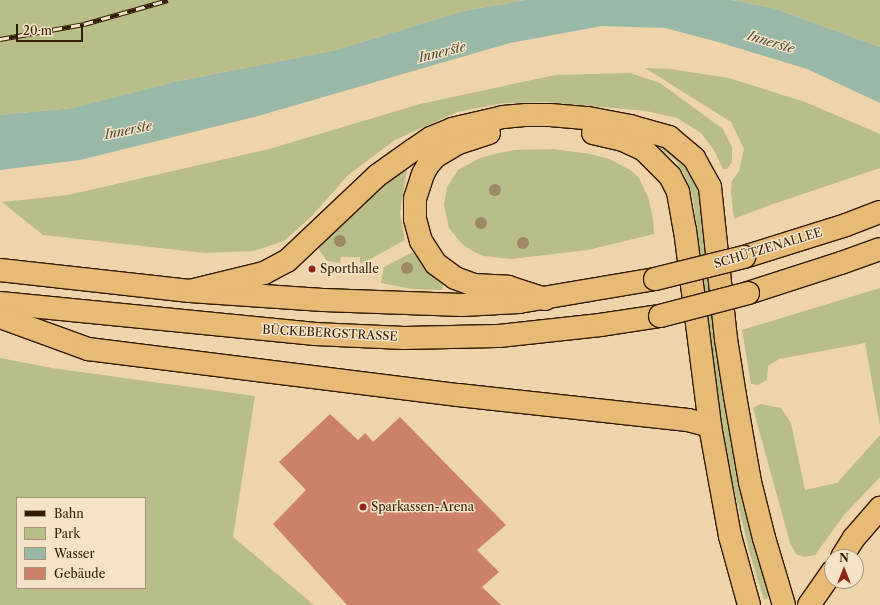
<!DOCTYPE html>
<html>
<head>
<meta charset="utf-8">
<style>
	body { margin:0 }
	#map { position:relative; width:880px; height:605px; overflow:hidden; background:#eed4aa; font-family:"Libre Caslon Text",serif }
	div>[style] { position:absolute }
	.green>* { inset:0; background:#b9bd88 }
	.water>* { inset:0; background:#99b8a8 }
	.building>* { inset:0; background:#cc8269 }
	.roads { filter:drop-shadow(1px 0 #331b02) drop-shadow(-1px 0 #331b02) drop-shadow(0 1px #331b02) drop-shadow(0 -1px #331b02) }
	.trunk>* { height:22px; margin:-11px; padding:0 11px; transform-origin:11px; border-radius:11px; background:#e7ba75 }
	.rail>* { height:4.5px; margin-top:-2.25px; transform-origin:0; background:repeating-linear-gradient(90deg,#f4e3c8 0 9px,#331b02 0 18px); box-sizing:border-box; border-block:1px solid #331b02 }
	.bridges { filter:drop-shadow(1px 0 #331b02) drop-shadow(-1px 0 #331b02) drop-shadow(0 1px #331b02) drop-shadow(0 -1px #331b02) }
	.trunk-bridge>* { height:22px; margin:-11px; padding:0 11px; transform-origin:11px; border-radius:11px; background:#e7ba75 }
	.trees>* { width:12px; height:12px; margin:-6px; border-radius:50%; background:#9d8964 }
	.dots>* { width:11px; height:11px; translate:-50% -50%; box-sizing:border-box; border:2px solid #f4e3c8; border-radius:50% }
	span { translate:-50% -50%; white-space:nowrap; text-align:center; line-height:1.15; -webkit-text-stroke:3px #f4e3c8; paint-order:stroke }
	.street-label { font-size:12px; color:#331b02 }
	.poi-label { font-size:12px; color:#331b02 }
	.left { translate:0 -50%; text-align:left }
	.water-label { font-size:13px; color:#524a34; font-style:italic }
	.legend { position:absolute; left:16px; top:497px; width:130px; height:92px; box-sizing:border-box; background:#f4e3c8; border:1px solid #a79379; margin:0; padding:5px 7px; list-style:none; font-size:12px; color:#331b02 }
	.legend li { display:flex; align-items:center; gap:8px; height:20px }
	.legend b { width:20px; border:1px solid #a79379 }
	.north { position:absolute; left:824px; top:549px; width:40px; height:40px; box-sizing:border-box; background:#f4e3c8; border:1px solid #a79379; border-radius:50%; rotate:0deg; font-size:11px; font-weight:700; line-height:16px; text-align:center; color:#331b02 }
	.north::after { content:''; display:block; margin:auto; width:14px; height:18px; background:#8f2418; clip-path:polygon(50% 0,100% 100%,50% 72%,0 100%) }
	.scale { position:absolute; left:16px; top:24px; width:67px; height:18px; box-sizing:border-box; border:2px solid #331b02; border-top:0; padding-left:5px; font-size:12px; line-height:14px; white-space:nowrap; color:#331b02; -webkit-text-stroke:3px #f4e3c8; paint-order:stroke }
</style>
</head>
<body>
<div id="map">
	<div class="green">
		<i style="clip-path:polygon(0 0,525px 0,463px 11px,336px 50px,174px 82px,72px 108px,0 115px)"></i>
		<i style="clip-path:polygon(731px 0,880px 0,880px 47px,773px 8px)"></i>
		<i style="clip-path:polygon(645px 68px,670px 69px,729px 78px,805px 102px,880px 134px,880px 168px,770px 205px,734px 219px,731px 192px,732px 181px,739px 171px,744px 149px,731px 122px)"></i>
		<i style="clip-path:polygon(630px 73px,660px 83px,723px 129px,732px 147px,732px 162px,727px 169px,723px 169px,714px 150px,701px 133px,677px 118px,646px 111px,546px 102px,504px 103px,457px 112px,395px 140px,348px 175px,312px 216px,284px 241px,254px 251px,205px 253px,43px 235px,2px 202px,68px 195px,269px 149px,420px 104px,555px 75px)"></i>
		<i style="clip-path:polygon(650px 137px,682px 156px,704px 196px,774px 595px,764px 600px,750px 554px,727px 460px,715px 390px,693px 198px,685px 176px,676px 161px,651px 141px)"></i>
		<i style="clip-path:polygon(553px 149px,590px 154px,609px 159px,632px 171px,639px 178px,648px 197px,653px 218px,654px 234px,588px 250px,511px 259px,484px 256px,474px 252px,462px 244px,449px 228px,444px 205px,447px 187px,458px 170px,480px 158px,495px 154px,514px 150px)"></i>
		<i style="clip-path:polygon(400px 169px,407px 170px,400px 213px,405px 240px,363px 263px,360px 263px,360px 257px,341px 257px,340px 263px,327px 261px,319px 250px,319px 247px,363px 202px)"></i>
		<i style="clip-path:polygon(413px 252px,427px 271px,443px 284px,442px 290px,412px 289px,381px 283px,384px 267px)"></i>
		<i style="clip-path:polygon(880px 288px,880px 426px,865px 343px,779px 359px,768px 366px,767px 380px,758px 385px,751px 384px,742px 330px)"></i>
		<i style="clip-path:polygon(evenodd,0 358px,52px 368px,255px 396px,233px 537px,314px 605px,0 605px,0 358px,17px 498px,145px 498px,145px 588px,17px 588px,17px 498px)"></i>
		<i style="clip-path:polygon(761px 404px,781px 408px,791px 423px,805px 490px,837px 483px,880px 435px,880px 477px,844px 515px,815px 555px,804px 557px,796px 554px,790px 543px,753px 408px)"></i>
	</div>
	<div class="water">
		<i style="clip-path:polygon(525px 0,731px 0,773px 8px,880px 47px,880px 103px,807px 69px,718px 42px,665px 28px,602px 26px,510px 43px,258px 116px,80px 160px,0 170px,0 115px,72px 108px,174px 82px,336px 50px,463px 11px)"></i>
	</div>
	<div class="building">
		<i style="clip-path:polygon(330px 414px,358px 440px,365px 433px,373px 442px,400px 417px,506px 525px,477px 550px,499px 572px,482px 587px,501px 605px,347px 605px,273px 524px,306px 490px,279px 462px)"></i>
	</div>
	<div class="roads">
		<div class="trunk">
			<i style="left:489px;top:133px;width:33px;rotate:162deg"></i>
			<i style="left:458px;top:143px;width:27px;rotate:149deg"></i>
			<i style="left:435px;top:157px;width:11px;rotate:131deg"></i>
			<i style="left:428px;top:165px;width:10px;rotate:119deg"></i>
			<i style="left:423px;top:174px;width:26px;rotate:108deg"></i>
			<i style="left:415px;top:199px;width:20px;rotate:90deg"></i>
			<i style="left:415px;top:219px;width:23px;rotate:75deg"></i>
			<i style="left:421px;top:241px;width:27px;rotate:57deg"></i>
			<i style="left:436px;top:264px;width:24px;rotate:36deg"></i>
			<i style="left:455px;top:278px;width:20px;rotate:20deg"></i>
			<i style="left:474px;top:285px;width:34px;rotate:3deg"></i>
			<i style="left:508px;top:287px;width:39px;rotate:18deg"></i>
			<i style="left:593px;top:133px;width:31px;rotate:13deg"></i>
			<i style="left:623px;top:140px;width:23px;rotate:25deg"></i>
			<i style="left:644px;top:150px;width:37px;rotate:45deg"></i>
			<i style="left:670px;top:176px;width:18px;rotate:63deg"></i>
			<i style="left:678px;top:192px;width:39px;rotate:80deg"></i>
			<i style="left:685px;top:230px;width:198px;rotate:82.7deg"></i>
			<i style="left:710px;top:426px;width:112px;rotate:79.7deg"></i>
			<i style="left:730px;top:536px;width:72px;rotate:74.6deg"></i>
			<i style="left:744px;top:257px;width:107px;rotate:-17.4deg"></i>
			<i style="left:846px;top:225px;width:36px;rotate:-21deg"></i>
			<i style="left:0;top:270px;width:191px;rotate:6.3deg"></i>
			<i style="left:190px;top:291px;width:133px;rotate:3.9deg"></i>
			<i style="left:323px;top:300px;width:139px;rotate:2.1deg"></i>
			<i style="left:462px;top:305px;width:57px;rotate:-3deg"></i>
			<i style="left:519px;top:302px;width:138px;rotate:-9.6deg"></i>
			<i style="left:190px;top:291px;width:76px;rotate:-13.7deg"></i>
			<i style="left:264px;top:273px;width:26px;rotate:-28deg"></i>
			<i style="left:287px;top:261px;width:125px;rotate:-43.4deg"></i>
			<i style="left:378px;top:175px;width:43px;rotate:-35.5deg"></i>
			<i style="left:413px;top:150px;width:22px;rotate:-34deg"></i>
			<i style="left:431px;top:138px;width:23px;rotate:-23deg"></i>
			<i style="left:452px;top:129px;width:52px;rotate:-13.2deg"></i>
			<i style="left:503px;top:117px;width:24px;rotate:-5deg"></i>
			<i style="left:527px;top:115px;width:23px"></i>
			<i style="left:550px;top:115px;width:38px;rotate:5deg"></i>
			<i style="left:588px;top:118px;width:43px;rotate:10.8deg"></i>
			<i style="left:630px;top:126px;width:41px;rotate:15.8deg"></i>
			<i style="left:669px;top:137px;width:33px;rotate:40deg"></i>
			<i style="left:694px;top:158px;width:33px;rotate:61deg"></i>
			<i style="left:710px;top:187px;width:153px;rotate:84deg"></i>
			<i style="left:726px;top:339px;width:58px;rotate:81deg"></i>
			<i style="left:735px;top:396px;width:87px;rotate:80.1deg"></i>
			<i style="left:750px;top:482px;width:58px;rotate:76deg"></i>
			<i style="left:764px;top:538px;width:70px;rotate:73.4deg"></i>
			<i style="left:748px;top:293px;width:98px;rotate:-17.9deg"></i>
			<i style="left:841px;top:263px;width:41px;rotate:-19.7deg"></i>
			<i style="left:0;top:303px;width:317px;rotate:5.6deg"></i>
			<i style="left:315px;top:334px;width:89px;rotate:2.6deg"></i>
			<i style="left:404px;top:338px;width:95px;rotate:-1.2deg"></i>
			<i style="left:499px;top:336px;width:102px;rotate:-6.2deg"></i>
			<i style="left:600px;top:325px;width:61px;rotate:-8.5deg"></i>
			<i style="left:0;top:317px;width:94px;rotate:20deg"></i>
			<i style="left:88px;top:349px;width:373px;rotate:7.1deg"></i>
			<i style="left:458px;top:395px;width:231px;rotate:6.2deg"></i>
			<i style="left:688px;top:420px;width:23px;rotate:15deg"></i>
			<i style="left:842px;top:557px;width:22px;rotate:-58deg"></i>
			<i style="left:854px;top:538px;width:40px;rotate:-49deg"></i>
			<i style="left:809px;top:605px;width:40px;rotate:-55.1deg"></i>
		</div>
	</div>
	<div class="rail">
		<i style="left:0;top:39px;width:85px;rotate:-10.1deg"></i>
		<i style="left:84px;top:24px;width:87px;rotate:-15.9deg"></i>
	</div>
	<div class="bridges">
		<div class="trunk-bridge">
			<i style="left:655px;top:279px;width:92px;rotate:-13.9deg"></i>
			<i style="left:660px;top:316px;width:91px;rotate:-14.6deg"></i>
		</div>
	</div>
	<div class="trees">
		<i style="left:495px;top:190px"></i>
		<i style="left:481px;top:223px"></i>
		<i style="left:340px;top:241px"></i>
		<i style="left:523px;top:243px"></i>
		<i style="left:407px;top:268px"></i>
	</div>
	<div class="dots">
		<i style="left:312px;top:269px;background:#8f2418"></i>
		<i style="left:363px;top:507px;background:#8f2418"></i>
	</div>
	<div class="street-label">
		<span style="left:768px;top:248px;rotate:-17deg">SCHÜTZENALLEE</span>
		<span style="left:330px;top:333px;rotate:3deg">BÜCKEBERGSTRASSE</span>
	</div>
	<div class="poi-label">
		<span class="left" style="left:320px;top:269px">Sporthalle</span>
		<span class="left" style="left:371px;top:507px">Sparkassen-Arena</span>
	</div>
	<div class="water-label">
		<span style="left:771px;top:42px;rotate:17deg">Innerste</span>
		<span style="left:442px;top:52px;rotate:-14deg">Innerste</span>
		<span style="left:128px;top:130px;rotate:-11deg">Innerste</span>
	</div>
	<ul class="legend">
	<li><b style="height:5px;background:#331b02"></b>Bahn</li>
	<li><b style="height:11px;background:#b9bd88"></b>Park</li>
	<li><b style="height:11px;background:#99b8a8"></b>Wasser</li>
	<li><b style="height:11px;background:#cc8269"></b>Gebäude</li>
	</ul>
	<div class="north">N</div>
	<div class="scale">20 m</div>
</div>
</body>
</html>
